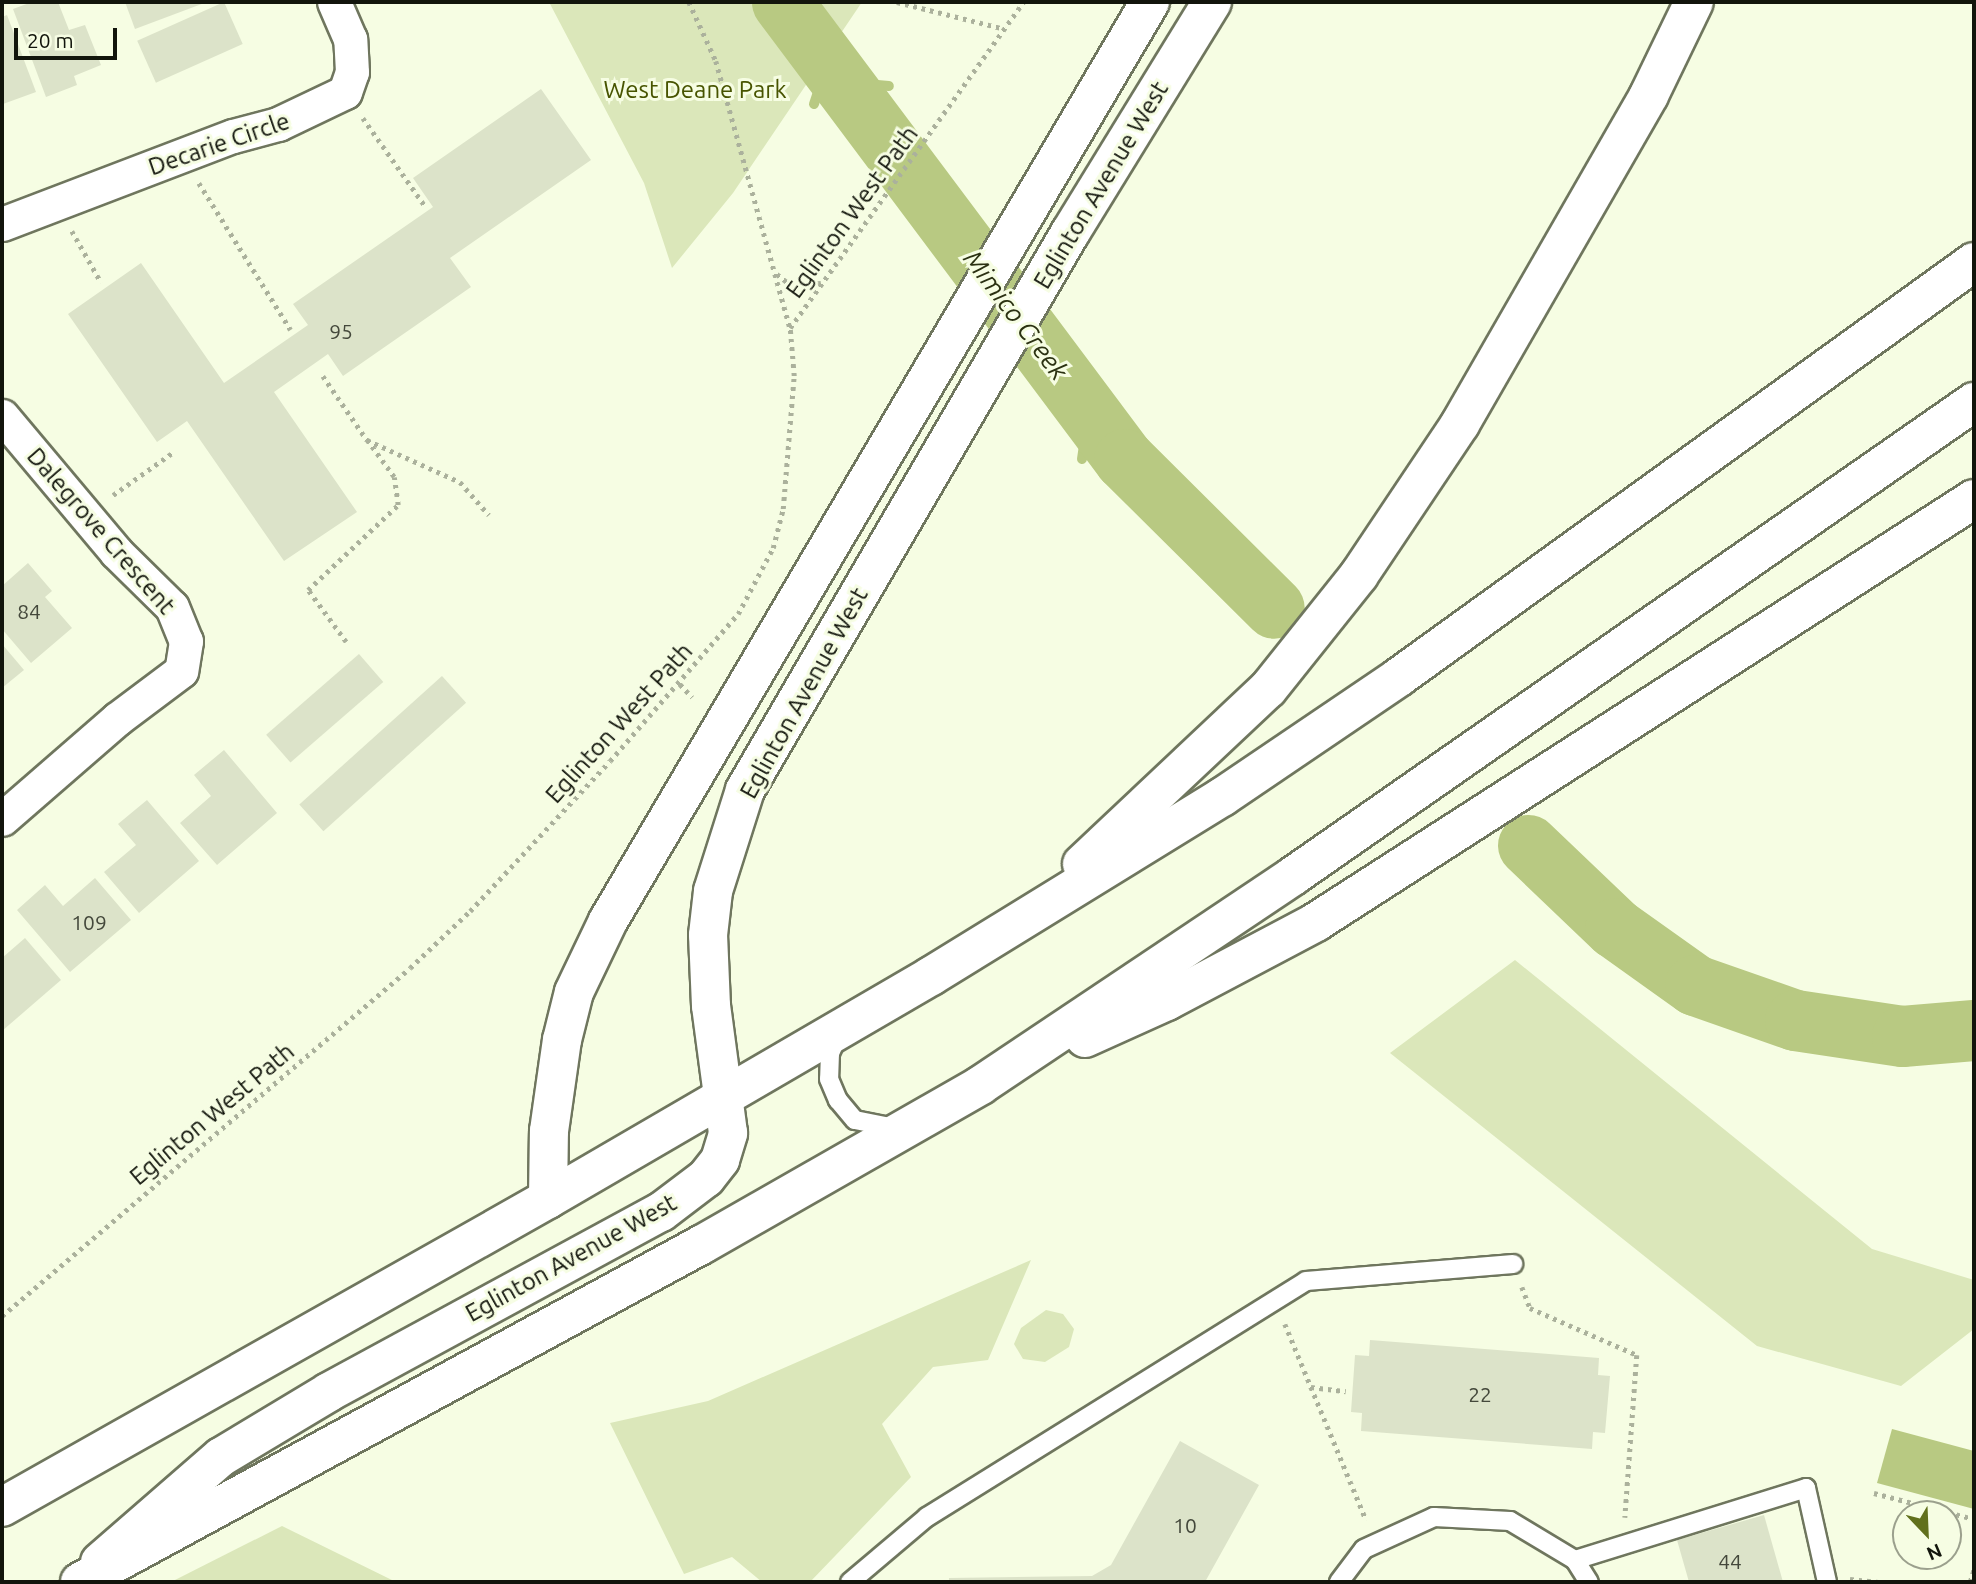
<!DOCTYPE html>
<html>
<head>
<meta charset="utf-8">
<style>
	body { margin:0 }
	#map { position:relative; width:1976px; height:1584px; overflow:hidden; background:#f6fde3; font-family:Ubuntu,sans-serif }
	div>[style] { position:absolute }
	.green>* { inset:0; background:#dbe7ba }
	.water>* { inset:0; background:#b8c982 }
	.stream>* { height:10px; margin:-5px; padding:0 5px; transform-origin:5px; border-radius:5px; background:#b8c982 }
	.river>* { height:61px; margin:-30.5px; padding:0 30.5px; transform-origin:30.5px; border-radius:30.5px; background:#b8c982 }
	.building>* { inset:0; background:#dce3c9; transform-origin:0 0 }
	.path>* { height:4.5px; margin-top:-2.25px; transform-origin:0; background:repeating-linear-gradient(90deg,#abb19c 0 3.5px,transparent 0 8.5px) }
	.roads { filter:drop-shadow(2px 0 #6f765e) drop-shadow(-2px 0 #6f765e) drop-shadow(0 2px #6f765e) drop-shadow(0 -2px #6f765e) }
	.service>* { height:18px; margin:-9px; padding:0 9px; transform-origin:9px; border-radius:9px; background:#fff }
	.minor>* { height:33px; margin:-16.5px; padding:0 16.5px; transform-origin:16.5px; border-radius:16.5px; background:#fff }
	.primary>* { height:38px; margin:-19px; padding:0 19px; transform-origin:19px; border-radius:19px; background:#fff }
	.motorway>* { height:38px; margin:-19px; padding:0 19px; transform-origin:19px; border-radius:19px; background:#fff }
	span { translate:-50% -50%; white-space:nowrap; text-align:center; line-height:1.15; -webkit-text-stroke:6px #f6fde3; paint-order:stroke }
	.number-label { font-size:21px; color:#44483b }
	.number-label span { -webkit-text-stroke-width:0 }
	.park-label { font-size:24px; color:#475400 }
	.street-label { font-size:24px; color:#12150c }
	.water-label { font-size:26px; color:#2b3112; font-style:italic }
	.frame { position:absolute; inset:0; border:4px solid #12150c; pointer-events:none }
	.north { position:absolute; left:1892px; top:1500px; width:70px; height:70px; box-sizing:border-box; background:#f6fde3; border:2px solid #9ba08d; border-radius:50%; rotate:157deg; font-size:19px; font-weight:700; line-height:28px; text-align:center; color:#12150c }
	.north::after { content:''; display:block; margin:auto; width:24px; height:32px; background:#61701c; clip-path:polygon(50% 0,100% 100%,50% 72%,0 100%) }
	.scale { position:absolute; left:14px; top:28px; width:103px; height:32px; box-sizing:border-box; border:4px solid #12150c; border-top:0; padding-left:9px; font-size:21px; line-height:24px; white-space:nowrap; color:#12150c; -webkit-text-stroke:5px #f6fde3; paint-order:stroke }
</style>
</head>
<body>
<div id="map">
	<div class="green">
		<i style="clip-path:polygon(549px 2px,862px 2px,733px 193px,672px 268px,644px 183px)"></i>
		<i style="clip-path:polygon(1515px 960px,1872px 1249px,1974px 1280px,1974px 1329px,1901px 1386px,1757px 1346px,1390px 1053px)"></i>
		<i style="clip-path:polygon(1031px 1260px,988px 1360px,933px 1367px,882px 1424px,911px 1477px,810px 1582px,762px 1582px,732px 1557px,684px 1574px,610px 1423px,708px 1401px)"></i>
		<i style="clip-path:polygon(1046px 1310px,1063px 1314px,1074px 1329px,1069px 1347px,1045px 1362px,1023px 1359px,1014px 1344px,1021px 1328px)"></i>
		<i style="clip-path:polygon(282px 1526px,396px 1582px,171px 1582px)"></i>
	</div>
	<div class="water">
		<i style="clip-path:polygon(1892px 1429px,1974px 1451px,1974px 1509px,1877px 1483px)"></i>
	</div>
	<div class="stream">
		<i style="left:843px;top:82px;width:46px;rotate:5deg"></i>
		<i style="left:814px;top:104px;width:44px;rotate:-71.6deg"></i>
		<i style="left:1082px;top:459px;width:49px;rotate:-81.7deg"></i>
	</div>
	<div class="river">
		<i style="left:782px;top:2px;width:571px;rotate:53.19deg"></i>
		<i style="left:1124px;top:459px;width:211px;rotate:44.8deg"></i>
		<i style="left:1528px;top:845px;width:120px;rotate:43.7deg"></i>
		<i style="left:1615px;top:928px;width:98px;rotate:35.5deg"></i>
		<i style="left:1695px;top:985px;width:106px;rotate:19.3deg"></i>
		<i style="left:1795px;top:1020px;width:108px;rotate:8.5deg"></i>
		<i style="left:1902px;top:1036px;width:72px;rotate:-4.8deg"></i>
	</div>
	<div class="building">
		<i style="clip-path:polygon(32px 2px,58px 2px,69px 30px,85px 25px,101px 65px,74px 76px,77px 85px,46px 97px,13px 9px)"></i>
		<i style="clip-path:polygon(125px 2px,207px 2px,135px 29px)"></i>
		<i style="left:224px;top:2px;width:46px;height:95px;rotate:66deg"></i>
		<i style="clip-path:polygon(7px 15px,36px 92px,3px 104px,2px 17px)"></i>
		<i style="clip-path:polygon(541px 89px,591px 160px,450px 258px,471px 287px,343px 376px,328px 354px,274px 392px,357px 512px,284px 561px,187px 421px,157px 442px,68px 314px,141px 263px,224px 383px,308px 325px,293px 304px,433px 207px,413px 178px)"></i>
		<i style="clip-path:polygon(28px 563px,52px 591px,45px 597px,72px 628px,31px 663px,2px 629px,2px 586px)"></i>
		<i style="clip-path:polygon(2px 644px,24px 670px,2px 688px)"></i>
		<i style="left:359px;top:654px;width:37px;height:123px;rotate:49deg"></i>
		<i style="left:442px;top:676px;width:36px;height:192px;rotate:48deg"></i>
		<i style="clip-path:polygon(224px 750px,277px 813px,217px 865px,180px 823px,211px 796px,194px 775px)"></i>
		<i style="clip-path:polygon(147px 800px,199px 861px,139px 913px,104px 872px,136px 845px,118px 824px)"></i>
		<i style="clip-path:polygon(95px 878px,131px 920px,70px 972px,17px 910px,45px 885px,63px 906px)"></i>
		<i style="clip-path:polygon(25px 938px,61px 980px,2px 1031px,2px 958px)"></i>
		<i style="clip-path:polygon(1370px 1340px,1599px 1358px,1598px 1375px,1610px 1376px,1605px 1433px,1593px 1432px,1592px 1449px,1361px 1431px,1362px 1413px,1351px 1412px,1355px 1355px,1369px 1356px)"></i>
		<i style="clip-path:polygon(1180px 1441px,1259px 1485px,1205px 1582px,949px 1582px,949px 1578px,1092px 1576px,1111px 1565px)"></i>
		<i style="clip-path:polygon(1764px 1515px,1783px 1582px,1689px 1582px,1677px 1540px)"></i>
	</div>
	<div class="path">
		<i style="left:689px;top:2px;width:65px;rotate:65.4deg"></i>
		<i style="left:716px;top:61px;width:276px;rotate:74.5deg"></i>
		<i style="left:897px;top:2px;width:111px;rotate:14deg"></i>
		<i style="left:363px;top:118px;width:108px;rotate:54.8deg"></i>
		<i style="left:199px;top:183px;width:173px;rotate:58deg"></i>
		<i style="left:72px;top:231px;width:59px;rotate:60.4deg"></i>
		<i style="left:777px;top:274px;width:19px;rotate:39deg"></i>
		<i style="left:792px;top:286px;width:29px;rotate:-6deg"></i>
		<i style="left:323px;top:376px;width:78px;rotate:55.5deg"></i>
		<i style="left:367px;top:440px;width:102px;rotate:24.3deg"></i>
		<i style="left:460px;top:482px;width:44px;rotate:48.7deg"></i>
		<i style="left:113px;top:495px;width:72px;rotate:-35.4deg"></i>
		<i style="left:346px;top:642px;width:64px;rotate:-126.2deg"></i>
		<i style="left:308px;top:590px;width:124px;rotate:-43.4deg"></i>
		<i style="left:398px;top:505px;width:28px;rotate:-98deg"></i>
		<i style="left:394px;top:477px;width:46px;rotate:-126.1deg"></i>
		<i style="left:680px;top:684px;width:18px;rotate:47deg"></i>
		<i style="left:1522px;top:1287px;width:22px;rotate:69deg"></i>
		<i style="left:1530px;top:1308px;width:117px;rotate:23.7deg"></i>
		<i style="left:1637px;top:1355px;width:163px;rotate:94.2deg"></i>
		<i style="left:2px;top:1316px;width:536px;rotate:-40.46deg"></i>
		<i style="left:410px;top:968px;width:83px;rotate:-43.5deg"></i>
		<i style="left:470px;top:911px;width:205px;rotate:-47deg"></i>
		<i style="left:610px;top:761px;width:195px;rotate:-49deg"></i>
		<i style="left:738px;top:614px;width:75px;rotate:-62.1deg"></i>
		<i style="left:773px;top:548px;width:40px;rotate:-75.6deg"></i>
		<i style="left:783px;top:509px;width:133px;rotate:-85.3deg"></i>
		<i style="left:794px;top:376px;width:48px;rotate:-94.8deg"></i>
		<i style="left:790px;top:328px;width:401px;rotate:-54.4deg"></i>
		<i style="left:1285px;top:1324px;width:212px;rotate:67.5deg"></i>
		<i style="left:1311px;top:1387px;width:35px;rotate:7deg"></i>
		<i style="left:1874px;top:1493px;width:103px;rotate:14.6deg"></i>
		<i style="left:1850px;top:1579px;width:31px;rotate:6deg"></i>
		<i style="left:1970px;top:1582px;width:14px;rotate:-73deg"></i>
	</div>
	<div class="roads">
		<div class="service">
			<i style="left:837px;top:1038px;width:17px;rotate:115deg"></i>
			<i style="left:830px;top:1053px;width:26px;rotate:92deg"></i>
			<i style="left:829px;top:1079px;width:23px;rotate:67deg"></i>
			<i style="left:838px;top:1100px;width:26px;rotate:50deg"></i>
			<i style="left:855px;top:1120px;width:41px;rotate:11.3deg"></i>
			<i style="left:1575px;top:1560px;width:242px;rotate:-17.3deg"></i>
			<i style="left:1806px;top:1488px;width:96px;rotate:77.4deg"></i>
			<i style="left:850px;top:1582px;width:101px;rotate:-40.2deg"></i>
			<i style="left:927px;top:1517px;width:446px;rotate:-31.9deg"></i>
			<i style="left:1306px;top:1281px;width:208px;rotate:-4.7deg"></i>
			<i style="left:1339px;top:1582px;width:41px;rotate:-52.9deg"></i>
			<i style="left:1364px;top:1549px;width:77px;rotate:-24.6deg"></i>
			<i style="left:1434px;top:1517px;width:76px;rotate:3deg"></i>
			<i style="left:1510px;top:1521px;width:76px;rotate:31deg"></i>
			<i style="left:1575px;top:1560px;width:26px;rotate:58deg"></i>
		</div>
		<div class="minor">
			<i style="left:2px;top:224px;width:247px;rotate:-20.9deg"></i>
			<i style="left:233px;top:136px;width:47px;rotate:-14.9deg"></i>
			<i style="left:278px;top:124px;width:74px;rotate:-25.5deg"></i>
			<i style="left:345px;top:92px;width:21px;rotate:-71deg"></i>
			<i style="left:352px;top:72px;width:33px;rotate:-93deg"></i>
			<i style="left:350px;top:39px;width:40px;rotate:-113.4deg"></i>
			<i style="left:2px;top:416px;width:177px;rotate:50deg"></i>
			<i style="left:116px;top:552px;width:78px;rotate:44.5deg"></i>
			<i style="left:172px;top:607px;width:37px;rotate:68deg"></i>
			<i style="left:186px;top:641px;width:30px;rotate:99deg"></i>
			<i style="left:181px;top:671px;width:80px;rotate:143.1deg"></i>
			<i style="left:117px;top:719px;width:152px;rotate:139deg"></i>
		</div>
		<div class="primary">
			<i style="left:2px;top:1507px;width:627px;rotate:-29.43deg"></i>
			<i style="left:548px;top:1199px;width:68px;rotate:-89.2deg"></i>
			<i style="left:549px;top:1131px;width:92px;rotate:-81.9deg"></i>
			<i style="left:562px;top:1040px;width:49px;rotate:-76deg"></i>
			<i style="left:574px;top:992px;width:79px;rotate:-64.4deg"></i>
			<i style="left:608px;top:921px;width:1067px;rotate:-59.47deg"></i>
			<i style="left:100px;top:1562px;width:160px;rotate:-41deg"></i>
			<i style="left:221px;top:1457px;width:126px;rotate:-31deg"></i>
			<i style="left:329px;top:1392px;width:378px;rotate:-28.5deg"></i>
			<i style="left:661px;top:1212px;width:56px;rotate:-37.1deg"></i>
			<i style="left:706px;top:1178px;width:23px;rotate:-52deg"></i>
			<i style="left:720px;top:1160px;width:28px;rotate:-73deg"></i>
			<i style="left:728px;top:1133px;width:128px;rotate:-97.6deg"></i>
			<i style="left:711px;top:1006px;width:71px;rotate:-92.4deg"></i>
			<i style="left:708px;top:935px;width:44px;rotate:-83.5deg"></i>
			<i style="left:713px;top:891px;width:106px;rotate:-72.4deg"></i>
			<i style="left:745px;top:790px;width:645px;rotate:-59.74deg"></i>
			<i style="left:1070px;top:233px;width:271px;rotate:-58.4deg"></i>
		</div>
		<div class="motorway">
			<i style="left:1082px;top:864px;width:255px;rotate:-43.3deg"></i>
			<i style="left:1268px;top:689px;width:146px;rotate:-51.4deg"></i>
			<i style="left:1359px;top:575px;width:182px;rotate:-56.2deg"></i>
			<i style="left:1460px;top:424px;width:379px;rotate:-60.1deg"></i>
			<i style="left:1649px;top:95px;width:103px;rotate:-64.2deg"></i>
			<i style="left:1085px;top:1038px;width:90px;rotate:-24.3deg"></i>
			<i style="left:1167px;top:1001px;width:169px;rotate:-27.9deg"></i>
			<i style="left:1316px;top:922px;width:782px;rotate:-32.74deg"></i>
			<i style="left:548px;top:1199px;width:443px;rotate:-30.2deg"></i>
			<i style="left:931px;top:976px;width:342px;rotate:-31.6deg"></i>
			<i style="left:1222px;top:797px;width:214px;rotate:-34.1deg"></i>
			<i style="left:1399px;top:677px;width:709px;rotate:-35.82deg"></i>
			<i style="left:80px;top:1582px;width:707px;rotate:-28.49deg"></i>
			<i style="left:701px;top:1245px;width:322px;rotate:-29.7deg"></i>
			<i style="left:981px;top:1085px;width:376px;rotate:-33.8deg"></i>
			<i style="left:1293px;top:876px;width:830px;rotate:-34.84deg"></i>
		</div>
	</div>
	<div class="number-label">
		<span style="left:341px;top:331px">95</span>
		<span style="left:29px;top:611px">84</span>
		<span style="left:89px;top:922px">109</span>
		<span style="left:1480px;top:1394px">22</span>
		<span style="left:1185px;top:1525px">10</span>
		<span style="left:1730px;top:1561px">44</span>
	</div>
	<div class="park-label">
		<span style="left:695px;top:90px">West Deane Park</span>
	</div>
	<div class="street-label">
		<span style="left:219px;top:144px;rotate:-19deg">Decarie Circle</span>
		<span style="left:1101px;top:185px;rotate:-59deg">Eglinton Avenue West</span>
		<span style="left:852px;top:212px;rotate:-54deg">Eglinton West Path</span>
		<span style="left:101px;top:531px;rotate:49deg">Dalegrove Crescent</span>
		<span style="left:804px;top:693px;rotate:-61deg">Eglinton Avenue West</span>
		<span style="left:619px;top:723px;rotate:-48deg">Eglinton West Path</span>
		<span style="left:212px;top:1114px;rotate:-40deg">Eglinton West Path</span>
		<span style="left:571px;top:1258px;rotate:-29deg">Eglinton Avenue West</span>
	</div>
	<div class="water-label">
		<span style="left:1016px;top:315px;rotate:53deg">Mimico Creek</span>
	</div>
	<div class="frame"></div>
	<div class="north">N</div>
	<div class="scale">20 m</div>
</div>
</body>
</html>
